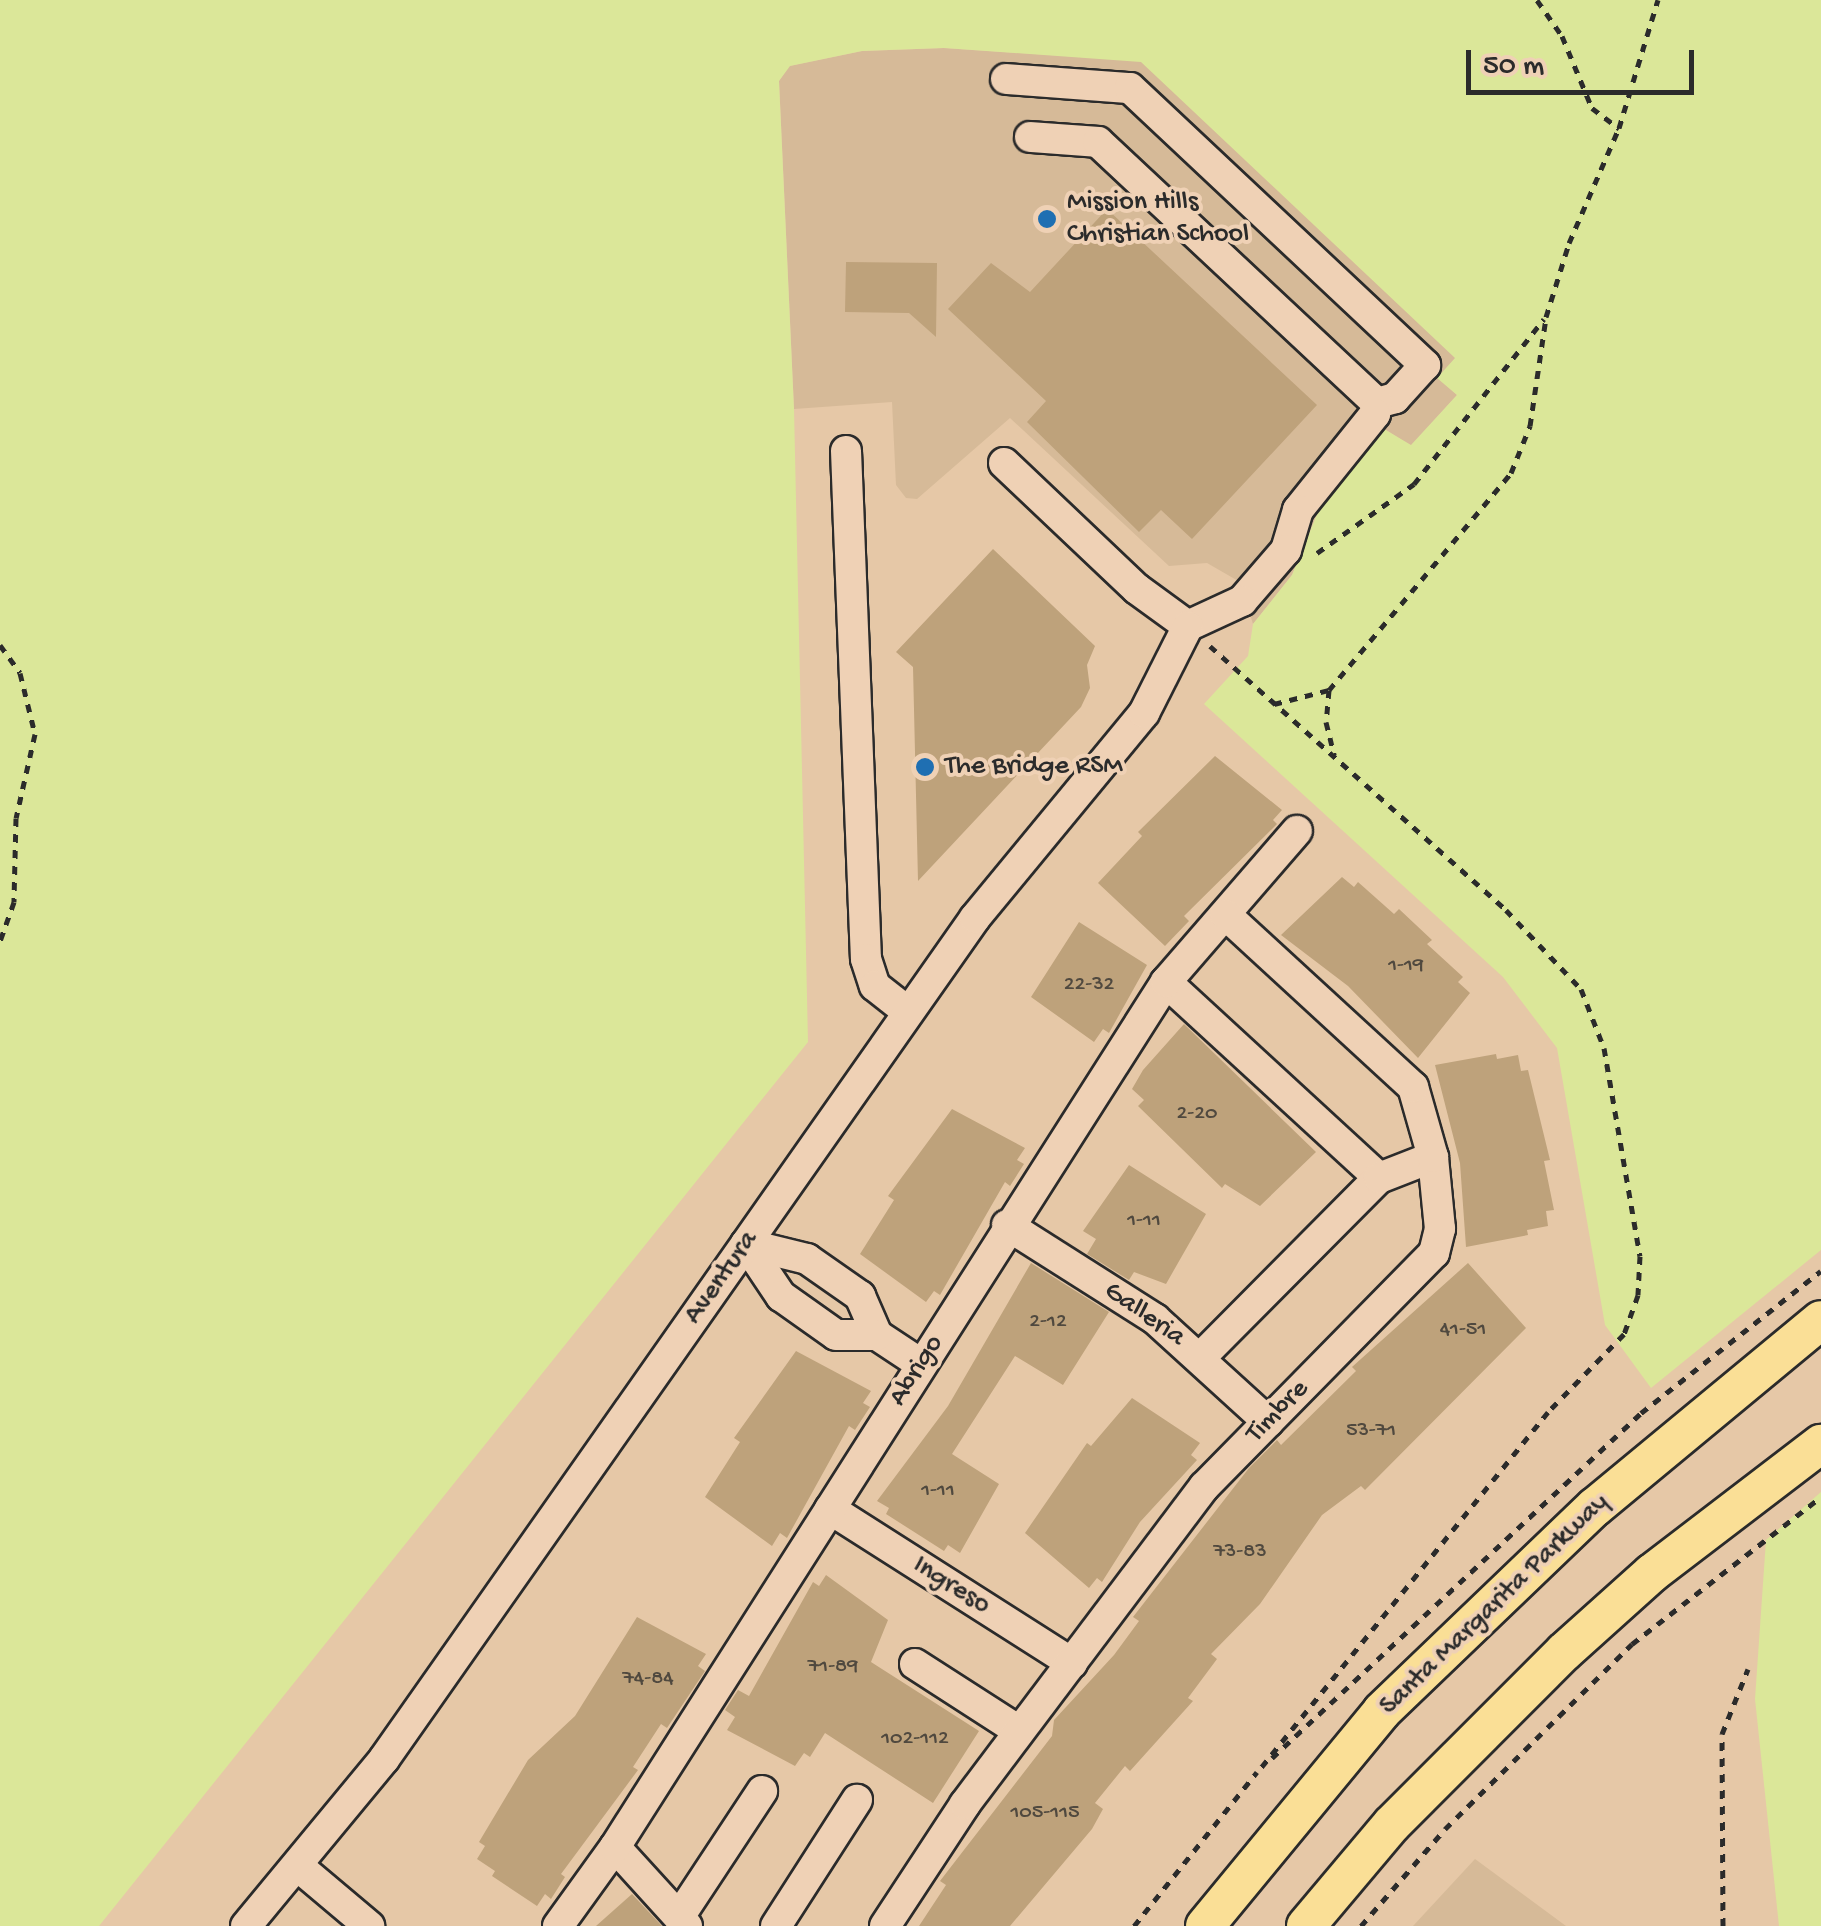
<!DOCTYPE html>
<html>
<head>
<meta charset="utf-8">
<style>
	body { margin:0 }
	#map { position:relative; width:1821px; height:1926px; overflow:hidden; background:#e6c8a7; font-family:"Gochi Hand",sans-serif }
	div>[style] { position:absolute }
	.built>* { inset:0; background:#d6ba98 }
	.green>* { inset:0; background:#dbe799 }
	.building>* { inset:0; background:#bea27b }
	.path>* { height:5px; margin-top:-2.5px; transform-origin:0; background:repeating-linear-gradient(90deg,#2b2b2b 0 8px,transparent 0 16px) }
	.roads { filter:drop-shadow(2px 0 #2b2b2b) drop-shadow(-2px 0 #2b2b2b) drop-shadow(0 2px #2b2b2b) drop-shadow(0 -2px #2b2b2b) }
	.minor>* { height:30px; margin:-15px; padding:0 15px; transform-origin:15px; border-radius:15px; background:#efd1b5 }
	.major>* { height:38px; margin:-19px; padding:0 19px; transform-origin:19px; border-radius:19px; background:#fadf96 }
	.dots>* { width:28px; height:28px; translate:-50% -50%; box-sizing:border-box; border:5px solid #efd1b5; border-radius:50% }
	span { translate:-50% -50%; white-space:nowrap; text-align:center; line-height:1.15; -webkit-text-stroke:8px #efd1b5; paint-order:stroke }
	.number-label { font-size:22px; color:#50493f }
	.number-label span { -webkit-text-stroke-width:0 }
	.poi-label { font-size:28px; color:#2b2b2b }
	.left { translate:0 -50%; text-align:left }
	.street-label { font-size:28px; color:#2b2b2b }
	.scale { position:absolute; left:1466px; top:50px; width:228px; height:45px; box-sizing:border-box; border:5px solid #2b2b2b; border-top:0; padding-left:12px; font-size:30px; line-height:35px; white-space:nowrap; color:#2b2b2b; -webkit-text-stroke:8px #efd1b5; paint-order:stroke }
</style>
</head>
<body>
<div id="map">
	<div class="built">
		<i style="clip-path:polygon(944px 48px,1141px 61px,1456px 358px,1438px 378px,1457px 395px,1411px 446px,1380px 426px,1318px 512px,1292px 575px,1253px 624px,1240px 582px,1207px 563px,1169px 566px,1010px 418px,917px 499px,906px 498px,896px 485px,892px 402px,794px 409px,779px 81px,789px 66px,862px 51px)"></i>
		<i style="clip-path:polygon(1475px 1859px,1566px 1926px,1413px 1926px)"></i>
	</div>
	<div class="green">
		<i style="clip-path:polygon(0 0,1821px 0,1821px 1250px,1651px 1388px,1605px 1325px,1557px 1048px,1503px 977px,1204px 704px,1248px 656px,1253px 624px,1292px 575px,1318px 512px,1379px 426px,1411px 445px,1457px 395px,1437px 378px,1455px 358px,1141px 62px,944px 48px,862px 51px,790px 66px,779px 81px,794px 409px,808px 1042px,99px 1926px,0 1926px)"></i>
		<i style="clip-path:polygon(1821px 1492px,1821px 1926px,1779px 1926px,1755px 1699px,1766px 1540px)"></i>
	</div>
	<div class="building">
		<i style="clip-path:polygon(1107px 209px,1317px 405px,1192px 539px,1161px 510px,1139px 532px,1027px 422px,1046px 401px,948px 309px,991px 263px,1030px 292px)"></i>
		<i style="clip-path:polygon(846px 262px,937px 263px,936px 337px,909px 313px,845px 312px)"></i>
		<i style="clip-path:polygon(993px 549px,1095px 646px,1087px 665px,1090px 688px,1081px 707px,918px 881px,913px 667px,896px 652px)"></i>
		<i style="clip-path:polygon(1215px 756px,1282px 810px,1273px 820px,1277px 824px,1184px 916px,1189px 921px,1165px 946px,1098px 883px,1142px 836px,1138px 832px)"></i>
		<i style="clip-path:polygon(1342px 877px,1354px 887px,1358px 882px,1394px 914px,1399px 909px,1432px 940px,1427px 944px,1463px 977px,1458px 982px,1470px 993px,1418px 1058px,1348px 986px,1281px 935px)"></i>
		<i style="clip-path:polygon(1079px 922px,1147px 965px,1109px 1033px,1103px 1029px,1094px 1042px,1031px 997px)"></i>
		<i style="clip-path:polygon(1184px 1024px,1316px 1152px,1260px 1206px,1225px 1184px,1222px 1188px,1138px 1106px,1144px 1100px,1132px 1089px,1143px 1070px)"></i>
		<i style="clip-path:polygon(1496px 1054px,1497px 1059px,1518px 1055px,1521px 1071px,1528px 1070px,1550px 1160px,1544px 1161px,1554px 1210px,1546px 1211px,1548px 1226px,1527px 1230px,1528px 1235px,1466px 1247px,1460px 1163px,1435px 1065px)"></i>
		<i style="clip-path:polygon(952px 1109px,1025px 1148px,1017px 1160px,1024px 1164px,1010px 1186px,1005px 1182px,940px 1295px,934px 1291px,926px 1302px,860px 1254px,894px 1200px,888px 1196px)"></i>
		<i style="clip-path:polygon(1129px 1165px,1206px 1214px,1166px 1284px,1134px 1272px,1129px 1280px,1087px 1254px,1096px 1239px,1083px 1231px)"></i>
		<i style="clip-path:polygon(1031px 1263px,1109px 1312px,1063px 1385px,1015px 1356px,952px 1454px,999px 1484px,960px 1553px,948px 1545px,944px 1551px,886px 1514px,889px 1508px,877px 1501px,948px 1406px)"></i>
		<i style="clip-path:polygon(1468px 1263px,1526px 1328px,1365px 1490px,1361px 1486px,1322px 1515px,1260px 1604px,1211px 1654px,1217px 1659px,1188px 1698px,1193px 1701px,1130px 1771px,1125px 1766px,1095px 1803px,1103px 1809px,1092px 1829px,1010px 1926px,919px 1926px,946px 1885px,940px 1881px,1052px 1736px,1054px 1720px,1114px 1655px,1139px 1621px,1133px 1617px,1249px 1468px,1277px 1440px,1281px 1445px,1356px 1371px,1352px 1367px)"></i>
		<i style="clip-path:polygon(796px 1351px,871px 1391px,863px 1403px,870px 1407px,855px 1430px,849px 1426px,787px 1538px,780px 1533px,772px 1546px,705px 1497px,740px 1442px,734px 1438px)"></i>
		<i style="clip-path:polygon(1132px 1398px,1200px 1443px,1191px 1455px,1197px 1460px,1140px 1522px,1102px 1582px,1097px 1578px,1089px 1588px,1025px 1533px,1087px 1443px,1091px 1446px)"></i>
		<i style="clip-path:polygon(826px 1575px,888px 1620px,871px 1662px,979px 1731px,933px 1803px,825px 1733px,810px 1757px,804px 1753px,795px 1766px,727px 1730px,735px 1717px,725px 1710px,738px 1690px,749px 1696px,813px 1582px,819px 1586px)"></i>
		<i style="clip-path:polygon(637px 1617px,706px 1654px,698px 1666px,705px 1671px,667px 1728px,661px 1724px,633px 1767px,638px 1770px,561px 1874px,565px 1877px,551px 1899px,545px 1894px,537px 1906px,492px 1876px,495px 1871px,477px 1859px,485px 1846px,479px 1842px,528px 1760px,575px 1716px)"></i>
		<i style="clip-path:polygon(632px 1894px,662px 1926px,596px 1926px)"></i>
	</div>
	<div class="path">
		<i style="left:1537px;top:0;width:44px;rotate:55.2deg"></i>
		<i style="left:1562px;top:36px;width:78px;rotate:67.4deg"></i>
		<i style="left:1592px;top:108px;width:34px;rotate:37deg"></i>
		<i style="left:1317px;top:553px;width:119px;rotate:-35.4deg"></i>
		<i style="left:1414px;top:484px;width:210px;rotate:-51.8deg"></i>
		<i style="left:0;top:645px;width:34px;rotate:54deg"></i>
		<i style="left:20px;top:673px;width:63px;rotate:76.2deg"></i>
		<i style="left:35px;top:734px;width:86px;rotate:102.7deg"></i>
		<i style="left:16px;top:818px;width:84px;rotate:91.4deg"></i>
		<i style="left:14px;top:902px;width:41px;rotate:109.7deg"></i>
		<i style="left:1210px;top:646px;width:397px;rotate:41.7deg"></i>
		<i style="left:1506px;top:910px;width:109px;rotate:46.5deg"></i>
		<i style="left:1581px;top:989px;width:63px;rotate:68.7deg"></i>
		<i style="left:1604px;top:1048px;width:211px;rotate:80.2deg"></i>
		<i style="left:1640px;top:1256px;width:39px;rotate:93deg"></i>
		<i style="left:1638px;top:1295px;width:41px;rotate:109.7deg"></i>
		<i style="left:1624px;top:1334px;width:109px;rotate:134.3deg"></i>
		<i style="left:1548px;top:1412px;width:461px;rotate:128.9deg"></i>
		<i style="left:1329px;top:690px;width:32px;rotate:95deg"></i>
		<i style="left:1326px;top:722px;width:34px;rotate:76deg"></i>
		<i style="left:1274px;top:704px;width:57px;rotate:-14.3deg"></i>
		<i style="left:1329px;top:690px;width:283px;rotate:-50deg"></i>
		<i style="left:1511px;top:473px;width:51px;rotate:-68deg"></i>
		<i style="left:1530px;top:426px;width:110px;rotate:-81.6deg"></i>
		<i style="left:1546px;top:317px;width:77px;rotate:-72.7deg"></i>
		<i style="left:1569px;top:243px;width:125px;rotate:-66.5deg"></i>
		<i style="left:1619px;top:128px;width:134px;rotate:-73.1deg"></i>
		<i style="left:1272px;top:1758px;width:505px;rotate:-43.07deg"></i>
		<i style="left:1641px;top:1413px;width:229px;rotate:-38.3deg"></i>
		<i style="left:1134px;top:1926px;width:197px;rotate:-51.4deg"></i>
		<i style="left:1361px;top:1926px;width:128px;rotate:-49.1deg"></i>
		<i style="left:1445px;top:1829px;width:263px;rotate:-44.7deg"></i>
		<i style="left:1632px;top:1644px;width:239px;rotate:-37.9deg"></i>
		<i style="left:1723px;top:1926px;width:192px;rotate:-90.3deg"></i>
		<i style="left:1722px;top:1734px;width:70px;rotate:-68.2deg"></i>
	</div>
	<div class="roads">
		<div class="minor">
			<i style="left:1006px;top:79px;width:124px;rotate:4.2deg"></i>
			<i style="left:1130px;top:88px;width:405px;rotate:43.2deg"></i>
			<i style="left:1425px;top:365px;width:45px;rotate:132.3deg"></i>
			<i style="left:1395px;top:398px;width:19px;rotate:164deg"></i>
			<i style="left:1030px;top:137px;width:68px;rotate:4.2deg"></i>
			<i style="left:1098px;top:142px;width:382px;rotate:43.1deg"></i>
			<i style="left:1377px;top:403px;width:11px;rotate:100deg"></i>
			<i style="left:1375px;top:414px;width:123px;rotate:128.7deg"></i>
			<i style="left:1298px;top:510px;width:42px;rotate:106.7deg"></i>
			<i style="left:1286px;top:550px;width:67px;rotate:130.8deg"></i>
			<i style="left:1242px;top:601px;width:60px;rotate:155.2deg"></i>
			<i style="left:846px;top:451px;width:508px;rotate:87.75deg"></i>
			<i style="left:866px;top:959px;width:28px;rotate:72deg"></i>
			<i style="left:875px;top:986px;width:42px;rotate:38.2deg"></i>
			<i style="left:1004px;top:463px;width:183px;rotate:43.5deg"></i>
			<i style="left:1137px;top:589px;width:63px;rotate:36deg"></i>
			<i style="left:1166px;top:982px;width:289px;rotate:42.6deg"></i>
			<i style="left:1007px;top:1225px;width:175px;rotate:32.4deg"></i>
			<i style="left:1155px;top:1319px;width:153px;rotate:42.3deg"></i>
			<i style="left:746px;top:1244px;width:63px;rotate:13.8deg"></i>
			<i style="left:807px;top:1259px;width:65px;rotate:34.9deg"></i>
			<i style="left:860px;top:1296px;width:43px;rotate:66.4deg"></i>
			<i style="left:877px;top:1335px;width:53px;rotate:33.4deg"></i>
			<i style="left:746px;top:1244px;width:63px;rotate:56.1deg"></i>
			<i style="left:781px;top:1296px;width:67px;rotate:35.3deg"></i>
			<i style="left:836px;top:1335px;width:41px"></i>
			<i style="left:1202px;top:1356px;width:251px;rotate:-45.2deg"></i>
			<i style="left:1379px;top:1178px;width:58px;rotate:-21.3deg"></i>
			<i style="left:830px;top:1509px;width:287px;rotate:32.5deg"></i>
			<i style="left:915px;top:1664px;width:124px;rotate:32.8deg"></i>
			<i style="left:615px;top:1847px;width:107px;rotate:47.7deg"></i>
			<i style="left:299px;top:1867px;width:92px;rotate:40.1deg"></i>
			<i style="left:679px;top:1917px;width:151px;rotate:-56.6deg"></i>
			<i style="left:246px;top:1926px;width:217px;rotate:-50.4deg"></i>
			<i style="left:384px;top:1759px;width:1028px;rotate:-54.9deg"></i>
			<i style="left:975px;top:918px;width:266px;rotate:-50.5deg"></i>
			<i style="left:1144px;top:713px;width:97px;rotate:-63.2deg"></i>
			<i style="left:558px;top:1926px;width:97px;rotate:-54.2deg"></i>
			<i style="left:615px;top:1847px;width:1026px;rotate:-57.5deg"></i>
			<i style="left:1166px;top:982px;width:200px;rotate:-49.1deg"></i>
			<i style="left:776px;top:1926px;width:150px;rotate:-57.3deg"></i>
			<i style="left:885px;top:1926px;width:146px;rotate:-56.7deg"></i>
			<i style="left:965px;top:1804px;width:397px;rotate:-53deg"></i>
			<i style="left:1204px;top:1487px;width:328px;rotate:-45.5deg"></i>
			<i style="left:1434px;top:1253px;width:25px;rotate:-76deg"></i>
			<i style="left:1440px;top:1229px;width:72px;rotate:-95.6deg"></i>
			<i style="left:1433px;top:1157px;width:73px;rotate:-105.9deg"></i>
			<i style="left:1413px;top:1087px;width:255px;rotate:-137.4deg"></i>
		</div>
		<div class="major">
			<i style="left:1205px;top:1926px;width:278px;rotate:-50.5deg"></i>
			<i style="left:1382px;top:1711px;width:295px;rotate:-43.8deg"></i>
			<i style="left:1595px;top:1507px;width:293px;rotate:-39.6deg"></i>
			<i style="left:1306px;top:1926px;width:133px;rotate:-49.9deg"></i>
			<i style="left:1392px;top:1824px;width:243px;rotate:-45deg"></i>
			<i style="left:1564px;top:1652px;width:118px;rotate:-41.9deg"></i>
			<i style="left:1652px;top:1573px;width:213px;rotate:-37.4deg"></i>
		</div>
	</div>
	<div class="dots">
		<i style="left:1047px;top:219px;background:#1f6fb2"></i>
		<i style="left:925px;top:767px;background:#1f6fb2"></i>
	</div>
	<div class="number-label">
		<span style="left:1406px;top:967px">1-19</span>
		<span style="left:1089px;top:986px">22-32</span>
		<span style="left:1197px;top:1115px">2-20</span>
		<span style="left:1144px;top:1222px">1-11</span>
		<span style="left:1048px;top:1323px">2-12</span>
		<span style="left:1463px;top:1331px">41-51</span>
		<span style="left:1371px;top:1432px">53-71</span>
		<span style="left:938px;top:1492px">1-11</span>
		<span style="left:1240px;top:1553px">73-83</span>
		<span style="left:833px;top:1668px">71-89</span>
		<span style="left:648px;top:1680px">74-84</span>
		<span style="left:915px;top:1740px">102-112</span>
		<span style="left:1045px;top:1814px">105-115</span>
	</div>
	<div class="poi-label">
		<span class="left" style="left:1067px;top:219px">Mission Hills<br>Christian School</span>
		<span class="left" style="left:945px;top:767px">The Bridge RSM</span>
	</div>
	<div class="street-label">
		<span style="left:722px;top:1278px;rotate:-55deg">Aventura</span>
		<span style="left:1144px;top:1315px;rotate:35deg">Galleria</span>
		<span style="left:917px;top:1371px;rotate:-58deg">Abrigo</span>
		<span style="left:1278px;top:1412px;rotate:-45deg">Timbre</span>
		<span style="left:951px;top:1586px;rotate:32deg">Ingreso</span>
		<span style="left:1495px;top:1605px;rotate:-44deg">Santa Margarita Parkway</span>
	</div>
	<div class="scale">50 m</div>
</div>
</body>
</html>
